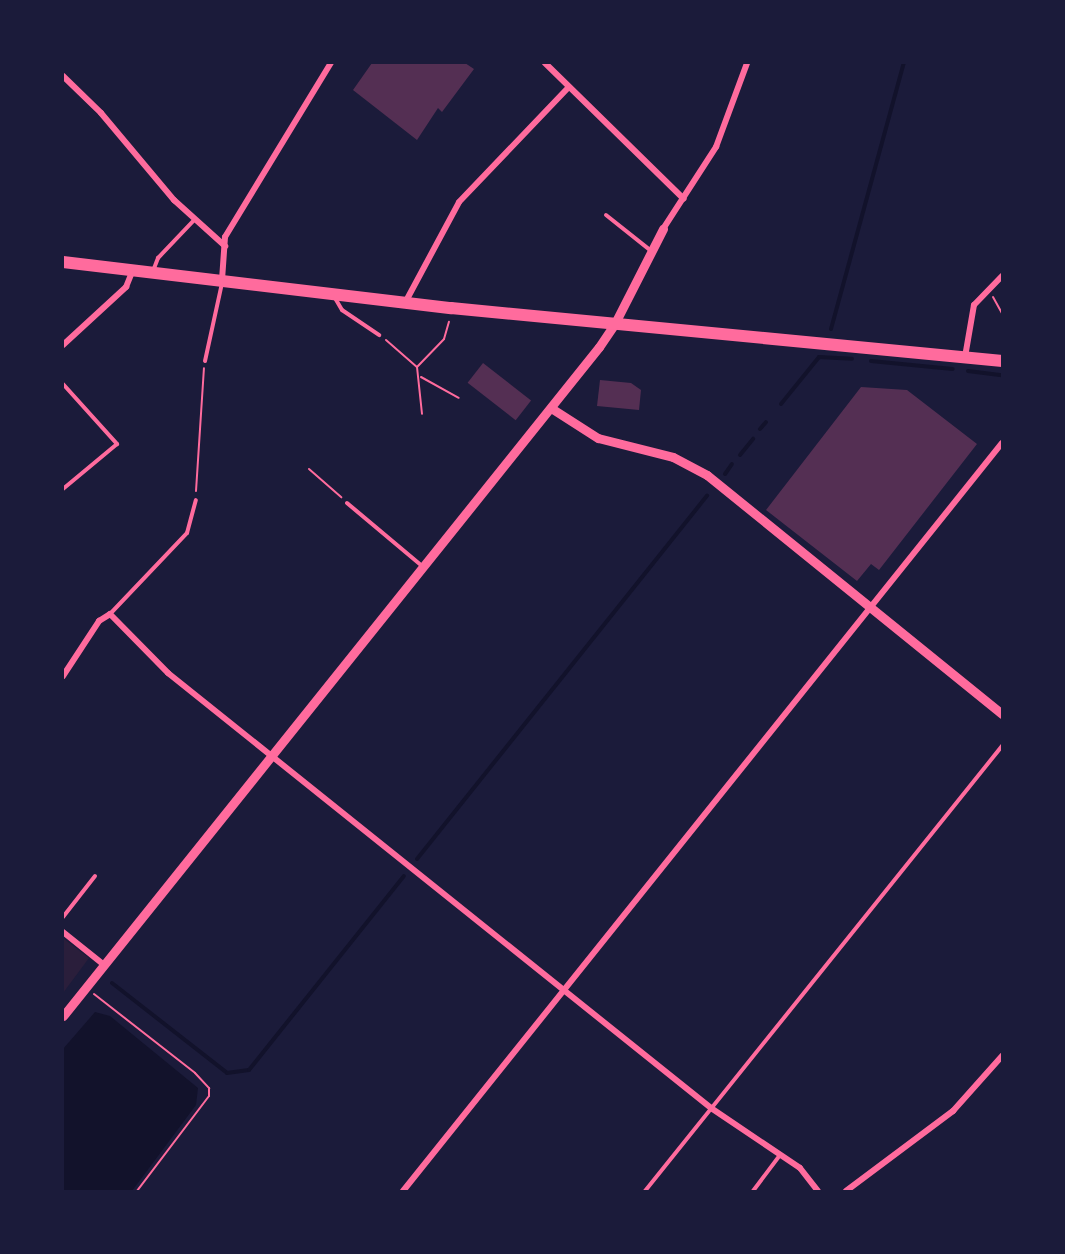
<!DOCTYPE html>
<html>
<head>
<meta charset="utf-8">
<style>
	body { margin:0 }
	#map { position:relative; width:1065px; height:1254px; overflow:hidden; background:#1b1b3a; font-family:"PT Sans Narrow",sans-serif }
	div>[style] { position:absolute }
	.green>* { inset:0; background:#2a1e3b }
	.water>* { inset:0; background:#12122b }
	.stream>* { height:4px; margin:-2px; padding:0 2px; transform-origin:2px; border-radius:2px; background:#12122b }
	.building>* { inset:0; background:#542f53; transform-origin:0 0 }
	.path>* { height:2px; margin:-1px; padding:0 1px; transform-origin:1px; border-radius:1px; background:#ff6b9d }
	.service>* { height:4px; margin:-2px; padding:0 2px; transform-origin:2px; border-radius:2px; background:#ff6b9d }
	.minor>* { height:6px; margin:-3px; padding:0 3px; transform-origin:3px; border-radius:3px; background:#ff6b9d }
	.tertiary>* { height:9px; margin:-4.5px; padding:0 4.5px; transform-origin:4.5px; border-radius:4.5px; background:#ff6b9d }
	.primary>* { height:12px; margin:-6px; padding:0 6px; transform-origin:6px; border-radius:6px; background:#ff6b9d }
	span { translate:-50% -50%; white-space:nowrap; text-align:center; line-height:1.15; -webkit-text-stroke:6px #1b1b3a; paint-order:stroke }
	.frame { position:absolute; inset:0; border:64px solid #1b1b3a; pointer-events:none }
</style>
</head>
<body>
<div id="map">
	<div class="green">
		<i style="clip-path:polygon(63px 938px,89px 958px,63px 993px)"></i>
	</div>
	<div class="water">
		<i style="clip-path:polygon(95px 1012px,110px 1016px,198px 1088px,196px 1105px,132px 1191px,63px 1191px,63px 1049px)"></i>
	</div>
	<div class="stream">
		<i style="left:831px;top:329px;width:276px;rotate:-74.7deg"></i>
		<i style="left:871px;top:361px;width:82px;rotate:5.6deg"></i>
		<i style="left:968px;top:371px;width:34px;rotate:7deg"></i>
		<i style="left:781px;top:404px;width:60px;rotate:-51deg"></i>
		<i style="left:819px;top:357px;width:33px;rotate:3deg"></i>
		<i style="left:760px;top:429px;width:9px;rotate:-49deg"></i>
		<i style="left:740px;top:455px;width:21px;rotate:-51deg"></i>
		<i style="left:725px;top:474px;width:12px;rotate:-55deg"></i>
		<i style="left:417px;top:859px;width:465px;rotate:-51.4deg"></i>
		<i style="left:112px;top:983px;width:146px;rotate:38deg"></i>
		<i style="left:227px;top:1073px;width:22px;rotate:-8deg"></i>
		<i style="left:249px;top:1070px;width:248px;rotate:-51.4deg"></i>
	</div>
	<div class="building">
		<i style="clip-path:polygon(372px 63px,465px 63px,474px 69px,442px 112px,438px 108px,417px 140px,353px 90px)"></i>
		<i style="left:483px;top:363px;width:61px;height:25px;rotate:38deg"></i>
		<i style="clip-path:polygon(600px 380px,631px 383px,641px 390px,639px 410px,597px 406px)"></i>
		<i style="clip-path:polygon(861px 387px,907px 390px,977px 444px,879px 570px,871px 564px,857px 581px,766px 510px)"></i>
	</div>
	<div class="path">
		<i style="left:993px;top:297px;width:18px;rotate:61deg"></i>
		<i style="left:386px;top:340px;width:41px;rotate:41.1deg"></i>
		<i style="left:417px;top:367px;width:47px;rotate:83.9deg"></i>
		<i style="left:417px;top:367px;width:39px;rotate:-46deg"></i>
		<i style="left:444px;top:339px;width:18px;rotate:-74deg"></i>
		<i style="left:421px;top:377px;width:43px;rotate:28.9deg"></i>
		<i style="left:309px;top:469px;width:43px;rotate:41.2deg"></i>
		<i style="left:196px;top:491px;width:123px;rotate:-86.3deg"></i>
		<i style="left:94px;top:994px;width:128px;rotate:38deg"></i>
		<i style="left:195px;top:1073px;width:21px;rotate:47deg"></i>
		<i style="left:209px;top:1088px;width:8px;rotate:90deg"></i>
		<i style="left:209px;top:1096px;width:119px;rotate:127.2deg"></i>
	</div>
	<div class="service">
		<i style="left:606px;top:215px;width:56px;rotate:38.5deg"></i>
		<i style="left:153px;top:271px;width:14px;rotate:-69deg"></i>
		<i style="left:158px;top:258px;width:52px;rotate:-46.5deg"></i>
		<i style="left:335px;top:298px;width:14px;rotate:60deg"></i>
		<i style="left:342px;top:310px;width:45px;rotate:34deg"></i>
		<i style="left:205px;top:361px;width:80px;rotate:-77.7deg"></i>
		<i style="left:63px;top:384px;width:81px;rotate:48deg"></i>
		<i style="left:117px;top:444px;width:70px;rotate:140.2deg"></i>
		<i style="left:347px;top:503px;width:98px;rotate:40deg"></i>
		<i style="left:110px;top:614px;width:112px;rotate:-46.5deg"></i>
		<i style="left:187px;top:533px;width:34px;rotate:-75deg"></i>
		<i style="left:63px;top:917px;width:52px;rotate:-52deg"></i>
		<i style="left:645px;top:1191px;width:571px;rotate:-51.26deg"></i>
		<i style="left:753px;top:1191px;width:45px;rotate:-53.1deg"></i>
	</div>
	<div class="minor">
		<i style="left:545px;top:63px;width:194px;rotate:44.4deg"></i>
		<i style="left:63px;top:76px;width:53px;rotate:44.2deg"></i>
		<i style="left:101px;top:113px;width:114px;rotate:50deg"></i>
		<i style="left:174px;top:200px;width:69px;rotate:42deg"></i>
		<i style="left:663px;top:229px;width:98px;rotate:-57.1deg"></i>
		<i style="left:716px;top:147px;width:90px;rotate:-69.7deg"></i>
		<i style="left:222px;top:280px;width:43px;rotate:-86deg"></i>
		<i style="left:225px;top:237px;width:204px;rotate:-58.7deg"></i>
		<i style="left:406px;top:301px;width:112px;rotate:-61.8deg"></i>
		<i style="left:459px;top:202px;width:159px;rotate:-46.3deg"></i>
		<i style="left:63px;top:345px;width:86px;rotate:-42.6deg"></i>
		<i style="left:126px;top:287px;width:18px;rotate:-68deg"></i>
		<i style="left:965px;top:357px;width:53px;rotate:-80.2deg"></i>
		<i style="left:974px;top:305px;width:40px;rotate:-46deg"></i>
		<i style="left:63px;top:676px;width:66px;rotate:-56.8deg"></i>
		<i style="left:99px;top:621px;width:13px;rotate:-32deg"></i>
		<i style="left:110px;top:614px;width:83px;rotate:45.5deg"></i>
		<i style="left:168px;top:673px;width:696px;rotate:38.7deg"></i>
		<i style="left:711px;top:1108px;width:107px;rotate:34deg"></i>
		<i style="left:800px;top:1168px;width:29px;rotate:52deg"></i>
		<i style="left:63px;top:932px;width:53px;rotate:38.8deg"></i>
		<i style="left:403px;top:1191px;width:958px;rotate:-51.31deg"></i>
		<i style="left:846px;top:1191px;width:134px;rotate:-36.8deg"></i>
		<i style="left:953px;top:1111px;width:74px;rotate:-48.3deg"></i>
	</div>
	<div class="tertiary">
		<i style="left:551px;top:408px;width:56px;rotate:32.6deg"></i>
		<i style="left:598px;top:438px;width:77px;rotate:14.2deg"></i>
		<i style="left:673px;top:457px;width:38px;rotate:28deg"></i>
		<i style="left:707px;top:475px;width:380px;rotate:39deg"></i>
		<i style="left:63px;top:1016px;width:857px;rotate:-51.3deg"></i>
		<i style="left:599px;top:347px;width:27px;rotate:-56deg"></i>
		<i style="left:614px;top:325px;width:108px;rotate:-63deg"></i>
	</div>
	<div class="primary">
		<i style="left:63px;top:262px;width:391px;rotate:6.8deg"></i>
		<i style="left:451px;top:308px;width:554px;rotate:5.49deg"></i>
	</div>
	<div class="frame"></div>
</div>
</body>
</html>
